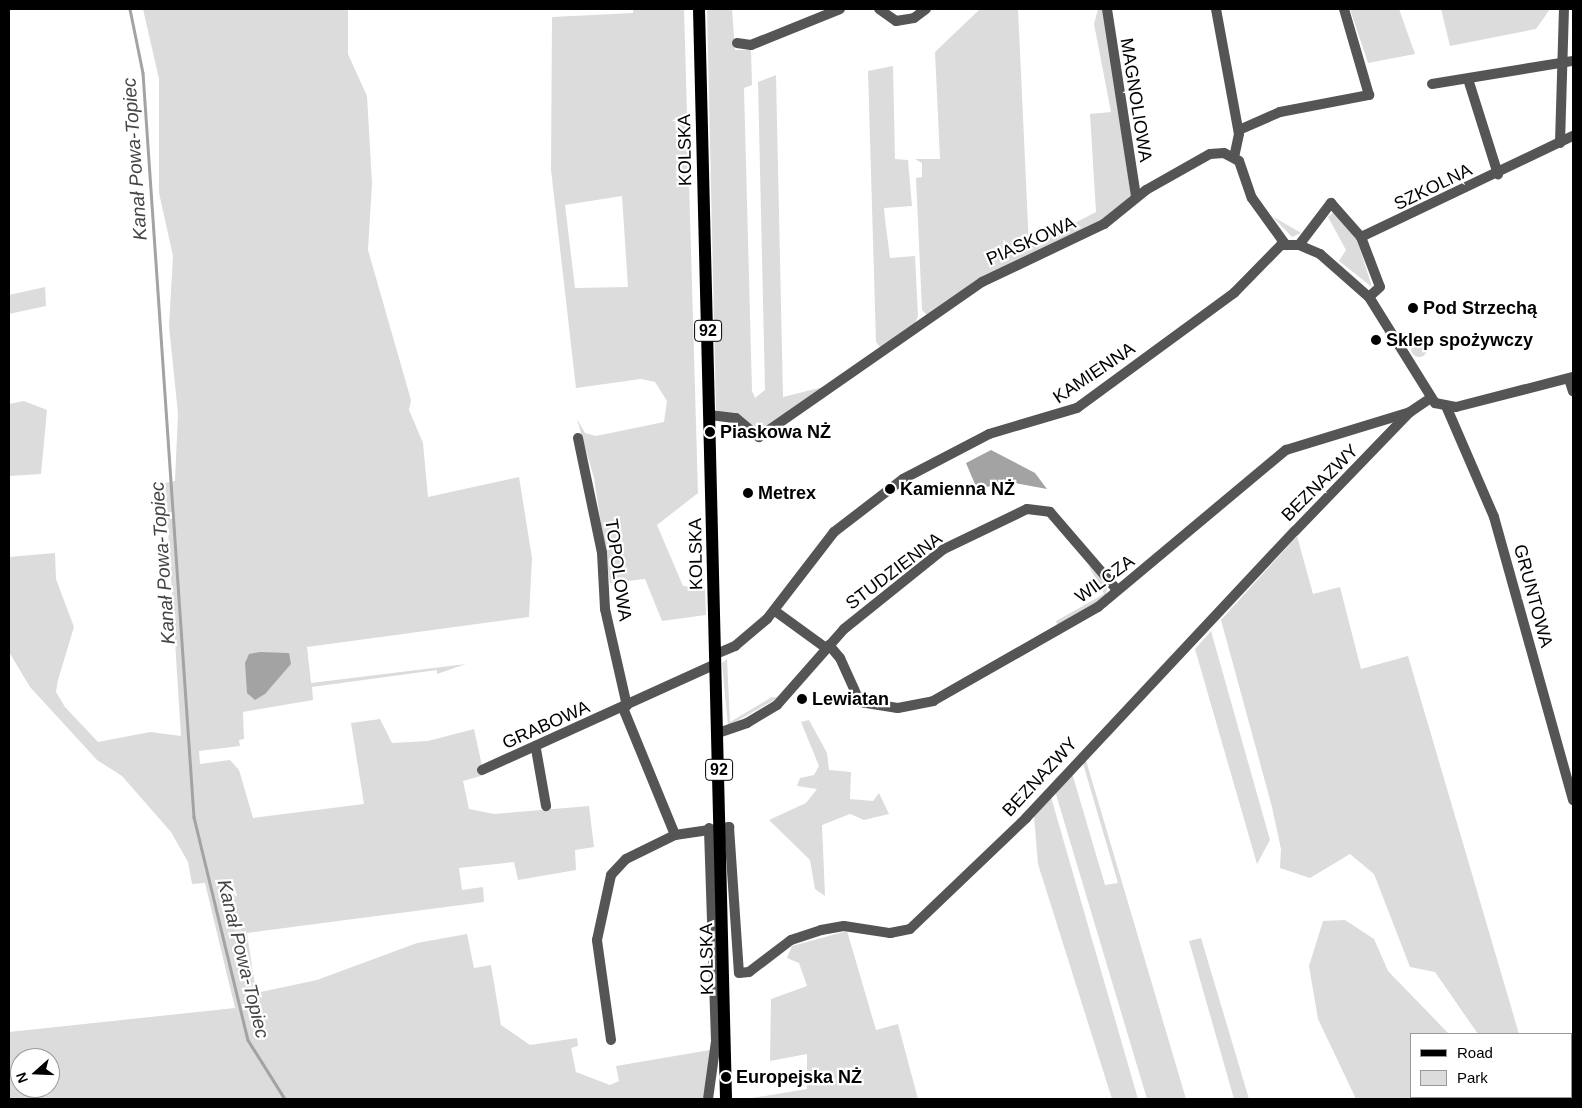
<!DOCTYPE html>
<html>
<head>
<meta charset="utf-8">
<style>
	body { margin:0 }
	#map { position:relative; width:1582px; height:1108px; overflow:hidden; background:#fff; font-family:Helvetica,sans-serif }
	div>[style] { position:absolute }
	.green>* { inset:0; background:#dcdcdc }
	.round { border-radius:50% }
	.water>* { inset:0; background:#a3a3a3 }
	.stream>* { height:2.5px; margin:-1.25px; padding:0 1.25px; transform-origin:1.25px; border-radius:1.25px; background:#a3a3a3 }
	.minor>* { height:10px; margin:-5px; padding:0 5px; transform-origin:5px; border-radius:5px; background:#555 }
	.major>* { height:12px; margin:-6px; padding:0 6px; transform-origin:6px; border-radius:6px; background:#000 }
	.dots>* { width:14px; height:14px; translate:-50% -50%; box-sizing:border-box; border:2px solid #fff; border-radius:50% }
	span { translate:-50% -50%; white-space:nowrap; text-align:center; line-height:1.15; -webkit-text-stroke:4.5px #fff; paint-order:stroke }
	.shield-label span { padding:1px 4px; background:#fff; border:1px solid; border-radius:4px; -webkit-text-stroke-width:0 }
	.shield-label { font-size:16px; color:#000; font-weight:700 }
	.street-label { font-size:18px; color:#000 }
	.poi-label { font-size:18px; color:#000; font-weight:700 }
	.left { translate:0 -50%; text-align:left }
	.water-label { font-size:19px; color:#444; font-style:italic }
	.frame { position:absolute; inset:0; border:10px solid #000; pointer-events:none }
	.legend { position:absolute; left:1410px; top:1033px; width:162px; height:65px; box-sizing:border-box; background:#fff; border:1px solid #999; margin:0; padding:6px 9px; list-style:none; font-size:15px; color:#000 }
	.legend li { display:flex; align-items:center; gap:10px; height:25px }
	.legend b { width:25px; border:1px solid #999 }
	.north { position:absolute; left:10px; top:1048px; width:50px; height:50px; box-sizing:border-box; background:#fff; border:1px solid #999; border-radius:50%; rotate:250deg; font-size:14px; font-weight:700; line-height:20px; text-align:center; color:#000 }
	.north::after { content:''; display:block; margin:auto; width:18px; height:22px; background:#000; clip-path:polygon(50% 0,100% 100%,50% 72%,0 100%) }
</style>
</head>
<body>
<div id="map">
	<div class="green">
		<i style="clip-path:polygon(evenodd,143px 9px,348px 9px,348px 54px,367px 96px,372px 183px,368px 250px,411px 400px,409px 410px,423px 443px,428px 497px,519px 477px,532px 558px,529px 617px,307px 647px,311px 683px,466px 664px,437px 674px,437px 670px,312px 687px,313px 700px,243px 712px,244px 739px,239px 740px,240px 746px,199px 751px,200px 764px,230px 760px,239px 770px,253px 818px,364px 804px,351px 723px,380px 719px,392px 743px,428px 741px,474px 729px,484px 775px,463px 781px,469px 809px,494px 814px,589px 806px,594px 847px,575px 850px,576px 870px,518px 880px,514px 862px,459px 868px,462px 890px,483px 887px,484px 902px,247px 933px,256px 993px,317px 980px,417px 943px,467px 934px,474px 968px,491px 965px,501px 1025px,530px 1045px,577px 1038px,578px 1046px,571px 1048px,576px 1072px,610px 1085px,619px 1081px,616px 1066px,710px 1050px,704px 1099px,9px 1099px,9px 1032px,235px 1008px,205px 883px,192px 884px,188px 862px,171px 832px,122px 776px,97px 760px,30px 687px,9px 652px,9px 557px,55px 553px,56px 579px,74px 627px,58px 680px,56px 692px,65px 707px,98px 742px,150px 732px,181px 736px,165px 483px,175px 481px,178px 414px,169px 326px,173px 256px,159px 193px,159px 79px,143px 9px,20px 1058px,50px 1058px,50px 1088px,20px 1088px,20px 1058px)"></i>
		<i style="clip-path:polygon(evenodd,633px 9px,684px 9px,698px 493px,657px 525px,683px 586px,705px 588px,706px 615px,662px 621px,645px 579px,610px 583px,594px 478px,577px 419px,585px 433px,596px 436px,664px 422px,667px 401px,655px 382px,641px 379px,576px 388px,551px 170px,552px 17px,633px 13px,633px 9px,622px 196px,628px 287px,575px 288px,565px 205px,622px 196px)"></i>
		<i style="clip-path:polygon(707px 9px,732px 9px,735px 50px,751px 50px,752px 85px,744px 88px,752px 391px,755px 398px,765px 390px,758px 82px,776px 75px,783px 397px,827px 386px,764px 430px,716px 410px)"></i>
		<i style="clip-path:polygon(980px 9px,1018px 9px,1029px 247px,1096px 212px,1090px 114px,1111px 112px,1094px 24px,1098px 9px,1103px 9px,1131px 196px,1105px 222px,1012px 262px,928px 316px,922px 310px,916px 178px,922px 177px,922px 163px,915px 159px,940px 159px,935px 52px)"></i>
		<i style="clip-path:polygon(1350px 9px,1399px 9px,1415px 54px,1368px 63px)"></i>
		<i style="clip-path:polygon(1441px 9px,1550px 9px,1536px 29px,1450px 46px)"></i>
		<i style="clip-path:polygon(893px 66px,895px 159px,908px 160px,912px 206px,884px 208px,885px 219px,890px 258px,915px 256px,918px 316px,914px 326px,881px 348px,876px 342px,868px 71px)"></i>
		<i style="clip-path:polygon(1334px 211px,1356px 236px,1372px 287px,1339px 261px,1346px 250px,1328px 217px)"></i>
		<i style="clip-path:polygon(1272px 216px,1301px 233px,1292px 237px)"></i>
		<i style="clip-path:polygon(45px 287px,46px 306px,9px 314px,9px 295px)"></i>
		<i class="round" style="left:1411px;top:341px;width:16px;height:16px"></i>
		<i style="clip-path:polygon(24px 401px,47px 410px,41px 474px,9px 476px,9px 404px)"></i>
		<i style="clip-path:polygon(1297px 536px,1313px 594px,1340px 587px,1361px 669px,1408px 656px,1519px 1034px,1478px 1034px,1435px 972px,1410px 967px,1374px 874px,1350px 854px,1310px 878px,1280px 868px,1281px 849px,1272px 807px,1221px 620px)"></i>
		<i style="clip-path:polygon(1088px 565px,1107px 583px,1106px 597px,1058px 627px,1056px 621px,1104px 594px)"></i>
		<i style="clip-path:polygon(1211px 631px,1270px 840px,1257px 864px,1195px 649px)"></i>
		<i style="clip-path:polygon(727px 659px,730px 722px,772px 697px,778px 698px,728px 726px,722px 663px)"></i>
		<i style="clip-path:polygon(809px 720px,827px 753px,829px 770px,851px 772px,850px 799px,873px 801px,879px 793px,889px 814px,864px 820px,850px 814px,822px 825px,825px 896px,815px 889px,810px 860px,769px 820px,806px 803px,817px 789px,797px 786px,800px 778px,814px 775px,819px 766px,801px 722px)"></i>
		<i style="clip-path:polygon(1085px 757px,1186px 1099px,1147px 1099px,1055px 791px,1072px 773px,1105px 885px,1118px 883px,1082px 760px)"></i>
		<i style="clip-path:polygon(1051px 797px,1138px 1099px,1112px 1099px,1038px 864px,1034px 816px)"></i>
		<i style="clip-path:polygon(1345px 920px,1374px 939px,1388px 971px,1449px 1034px,1411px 1034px,1411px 1097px,1486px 1099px,1356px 1099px,1318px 1019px,1309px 966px,1323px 921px)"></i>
		<i style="clip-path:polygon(847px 931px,876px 1030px,898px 1024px,918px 1099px,746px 1099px,807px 1089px,807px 1054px,770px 1061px,771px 999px,807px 986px,799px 963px,787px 958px,792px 946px)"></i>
		<i style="clip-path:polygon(1201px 938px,1249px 1099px,1234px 1099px,1189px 941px)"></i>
	</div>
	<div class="water">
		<i style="clip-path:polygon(991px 450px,1035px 473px,1047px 489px,1010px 482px,977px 489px,966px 463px)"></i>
		<i style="clip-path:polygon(260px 652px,289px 653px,291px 664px,265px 694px,255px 700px,247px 693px,245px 663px,249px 654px)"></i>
	</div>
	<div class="stream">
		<i style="left:130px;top:9px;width:65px;rotate:78.5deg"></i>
		<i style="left:143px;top:73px;width:746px;rotate:86.08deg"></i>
		<i style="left:194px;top:817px;width:229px;rotate:76.4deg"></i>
		<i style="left:248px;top:1040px;width:70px;rotate:57.9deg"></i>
	</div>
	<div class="minor">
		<i style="left:879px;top:9px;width:21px;rotate:35deg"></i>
		<i style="left:896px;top:21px;width:18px;rotate:-9deg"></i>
		<i style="left:914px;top:18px;width:15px;rotate:-37deg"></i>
		<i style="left:1107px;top:9px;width:190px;rotate:81.2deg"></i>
		<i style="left:1216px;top:9px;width:127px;rotate:79.6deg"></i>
		<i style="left:1239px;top:134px;width:24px;rotate:102deg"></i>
		<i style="left:737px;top:43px;width:14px;rotate:8deg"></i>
		<i style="left:751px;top:45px;width:96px;rotate:-22deg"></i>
		<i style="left:1468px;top:79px;width:100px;rotate:72.5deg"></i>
		<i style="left:1432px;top:84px;width:143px;rotate:-9.3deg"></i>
		<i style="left:1239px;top:130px;width:45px;rotate:-23.7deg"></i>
		<i style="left:1280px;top:112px;width:91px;rotate:-10.8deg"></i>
		<i style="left:1369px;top:95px;width:90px;rotate:-106.2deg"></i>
		<i style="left:1560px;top:143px;width:134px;rotate:-88.3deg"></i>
		<i style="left:1361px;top:237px;width:53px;rotate:69.2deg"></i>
		<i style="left:1380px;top:287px;width:15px;rotate:138deg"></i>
		<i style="left:1299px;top:245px;width:53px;rotate:-52.7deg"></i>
		<i style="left:1331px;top:203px;width:45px;rotate:48.6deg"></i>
		<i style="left:1361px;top:237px;width:235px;rotate:-25.5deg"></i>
		<i style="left:1569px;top:379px;width:13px;rotate:72deg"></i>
		<i style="left:1446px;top:406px;width:121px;rotate:66.6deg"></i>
		<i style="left:1494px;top:517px;width:294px;rotate:74.4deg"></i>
		<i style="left:710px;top:415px;width:26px;rotate:7deg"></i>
		<i style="left:736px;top:418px;width:30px;rotate:40deg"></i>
		<i style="left:759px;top:437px;width:272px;rotate:-34.8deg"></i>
		<i style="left:982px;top:282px;width:135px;rotate:-25.4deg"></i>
		<i style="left:1104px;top:224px;width:54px;rotate:-39deg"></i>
		<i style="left:1146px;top:190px;width:73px;rotate:-29.4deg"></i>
		<i style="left:1210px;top:154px;width:14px;rotate:-4deg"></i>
		<i style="left:1224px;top:153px;width:17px;rotate:28deg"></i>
		<i style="left:1239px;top:161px;width:39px;rotate:71deg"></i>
		<i style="left:1252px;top:198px;width:57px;rotate:54.3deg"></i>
		<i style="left:578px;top:438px;width:117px;rotate:78.2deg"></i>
		<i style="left:602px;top:553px;width:56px;rotate:86.9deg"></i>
		<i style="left:605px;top:609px;width:99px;rotate:77.2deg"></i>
		<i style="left:775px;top:611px;width:63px;rotate:36deg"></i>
		<i style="left:829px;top:645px;width:17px;rotate:50deg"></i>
		<i style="left:840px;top:658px;width:48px;rotate:65.6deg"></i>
		<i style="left:860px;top:702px;width:38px;rotate:9deg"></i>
		<i style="left:898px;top:708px;width:36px;rotate:-11deg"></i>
		<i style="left:933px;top:701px;width:190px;rotate:-29.7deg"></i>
		<i style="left:1098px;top:607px;width:245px;rotate:-39.9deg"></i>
		<i style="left:1286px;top:450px;width:130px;rotate:-17deg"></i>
		<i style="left:716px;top:654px;width:21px;rotate:-23deg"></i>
		<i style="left:735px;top:646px;width:42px;rotate:-40.2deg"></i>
		<i style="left:767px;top:619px;width:110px;rotate:-52.4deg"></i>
		<i style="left:834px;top:532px;width:87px;rotate:-37.5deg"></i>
		<i style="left:903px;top:479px;width:97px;rotate:-27.6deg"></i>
		<i style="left:989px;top:434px;width:92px;rotate:-16.5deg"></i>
		<i style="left:1077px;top:408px;width:195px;rotate:-36.2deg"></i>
		<i style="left:1234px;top:293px;width:67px;rotate:-45.6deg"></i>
		<i style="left:1281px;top:245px;width:18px"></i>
		<i style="left:1299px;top:245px;width:23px;rotate:23deg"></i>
		<i style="left:1320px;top:254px;width:65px;rotate:41.3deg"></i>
		<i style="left:1369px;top:297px;width:125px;rotate:58.1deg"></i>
		<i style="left:1435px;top:403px;width:21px;rotate:11deg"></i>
		<i style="left:1456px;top:407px;width:121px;rotate:-14.4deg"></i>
		<i style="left:623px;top:708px;width:137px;rotate:67.7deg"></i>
		<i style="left:718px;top:733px;width:31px;rotate:-19deg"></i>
		<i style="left:747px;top:723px;width:35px;rotate:-31deg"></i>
		<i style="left:777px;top:705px;width:101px;rotate:-48.6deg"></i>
		<i style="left:844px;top:629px;width:128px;rotate:-38.7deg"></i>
		<i style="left:944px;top:549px;width:92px;rotate:-25.7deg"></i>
		<i style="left:1027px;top:509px;width:23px;rotate:7deg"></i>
		<i style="left:1050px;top:512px;width:103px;rotate:49.3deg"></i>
		<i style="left:536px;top:749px;width:58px;rotate:80deg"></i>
		<i style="left:482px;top:770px;width:257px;rotate:-24.4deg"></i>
		<i style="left:611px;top:1040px;width:101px;rotate:-98deg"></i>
		<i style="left:597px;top:940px;width:66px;rotate:-77.8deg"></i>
		<i style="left:611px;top:875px;width:22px;rotate:-47deg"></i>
		<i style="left:626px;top:859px;width:55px;rotate:-26.1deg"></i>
		<i style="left:675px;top:835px;width:55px;rotate:-8.4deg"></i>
		<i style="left:729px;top:827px;width:146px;rotate:86.1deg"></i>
		<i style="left:739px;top:973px;width:10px;rotate:-6deg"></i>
		<i style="left:749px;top:972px;width:53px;rotate:-37.3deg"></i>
		<i style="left:791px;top:940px;width:32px;rotate:-18deg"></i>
		<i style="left:821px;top:930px;width:23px;rotate:-10deg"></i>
		<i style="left:844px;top:926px;width:47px;rotate:8.7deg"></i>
		<i style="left:890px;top:933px;width:20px;rotate:-11deg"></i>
		<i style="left:910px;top:929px;width:161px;rotate:-43.7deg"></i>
		<i style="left:1026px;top:818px;width:393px;rotate:-46.9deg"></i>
		<i style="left:1295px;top:531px;width:165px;rotate:-46deg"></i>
		<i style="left:1410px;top:412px;width:23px;rotate:-34deg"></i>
		<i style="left:708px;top:1099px;width:59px;rotate:-82.1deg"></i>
		<i style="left:716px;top:1041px;width:213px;rotate:-91.9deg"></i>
	</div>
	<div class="major">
		<i style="left:699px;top:9px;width:1090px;rotate:88.58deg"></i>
	</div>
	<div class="dots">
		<i style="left:1413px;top:308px;background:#000"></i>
		<i style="left:1376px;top:340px;background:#000"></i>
		<i style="left:710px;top:432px;background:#000"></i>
		<i style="left:890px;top:489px;background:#000"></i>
		<i style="left:748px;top:493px;background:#000"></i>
		<i style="left:802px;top:699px;background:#000"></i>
		<i style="left:726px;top:1077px;background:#000"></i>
	</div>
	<div class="shield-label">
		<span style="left:708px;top:331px">92</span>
		<span style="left:719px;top:770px">92</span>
	</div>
	<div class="street-label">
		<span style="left:1136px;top:100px;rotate:81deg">MAGNOLIOWA</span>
		<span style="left:685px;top:150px;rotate:-91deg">KOLSKA</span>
		<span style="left:1433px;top:187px;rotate:-26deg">SZKOLNA</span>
		<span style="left:1031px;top:241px;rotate:-24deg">PIASKOWA</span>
		<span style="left:1094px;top:373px;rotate:-34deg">KAMIENNA</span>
		<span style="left:1320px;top:483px;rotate:-45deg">BEZNAZWY</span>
		<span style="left:696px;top:554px;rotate:-91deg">KOLSKA</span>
		<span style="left:618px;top:570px;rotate:82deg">TOPOLOWA</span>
		<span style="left:894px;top:571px;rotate:-37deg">STUDZIENNA</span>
		<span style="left:1105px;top:579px;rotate:-36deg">WILCZA</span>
		<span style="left:1533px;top:596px;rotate:75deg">GRUNTOWA</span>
		<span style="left:546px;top:725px;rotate:-24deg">GRABOWA</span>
		<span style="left:1040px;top:777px;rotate:-47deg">BEZNAZWY</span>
		<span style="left:707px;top:959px;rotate:-91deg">KOLSKA</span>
	</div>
	<div class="poi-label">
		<span class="left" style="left:1423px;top:308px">Pod Strzechą</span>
		<span class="left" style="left:1386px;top:340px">Sklep spożywczy</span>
		<span class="left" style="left:720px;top:432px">Piaskowa NŻ</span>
		<span class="left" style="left:900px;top:489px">Kamienna NŻ</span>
		<span class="left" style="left:758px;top:493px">Metrex</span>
		<span class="left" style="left:812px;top:699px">Lewiatan</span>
		<span class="left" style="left:736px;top:1077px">Europejska NŻ</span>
	</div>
	<div class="water-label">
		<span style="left:135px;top:159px;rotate:-94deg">Kanał Powa-Topiec</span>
		<span style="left:163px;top:563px;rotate:-94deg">Kanał Powa-Topiec</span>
		<span style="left:243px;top:959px;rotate:76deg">Kanał Powa-Topiec</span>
	</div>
	<div class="frame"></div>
	<ul class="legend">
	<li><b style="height:6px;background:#000"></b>Road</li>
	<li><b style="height:14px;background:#dcdcdc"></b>Park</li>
	</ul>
	<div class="north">N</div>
</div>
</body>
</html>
